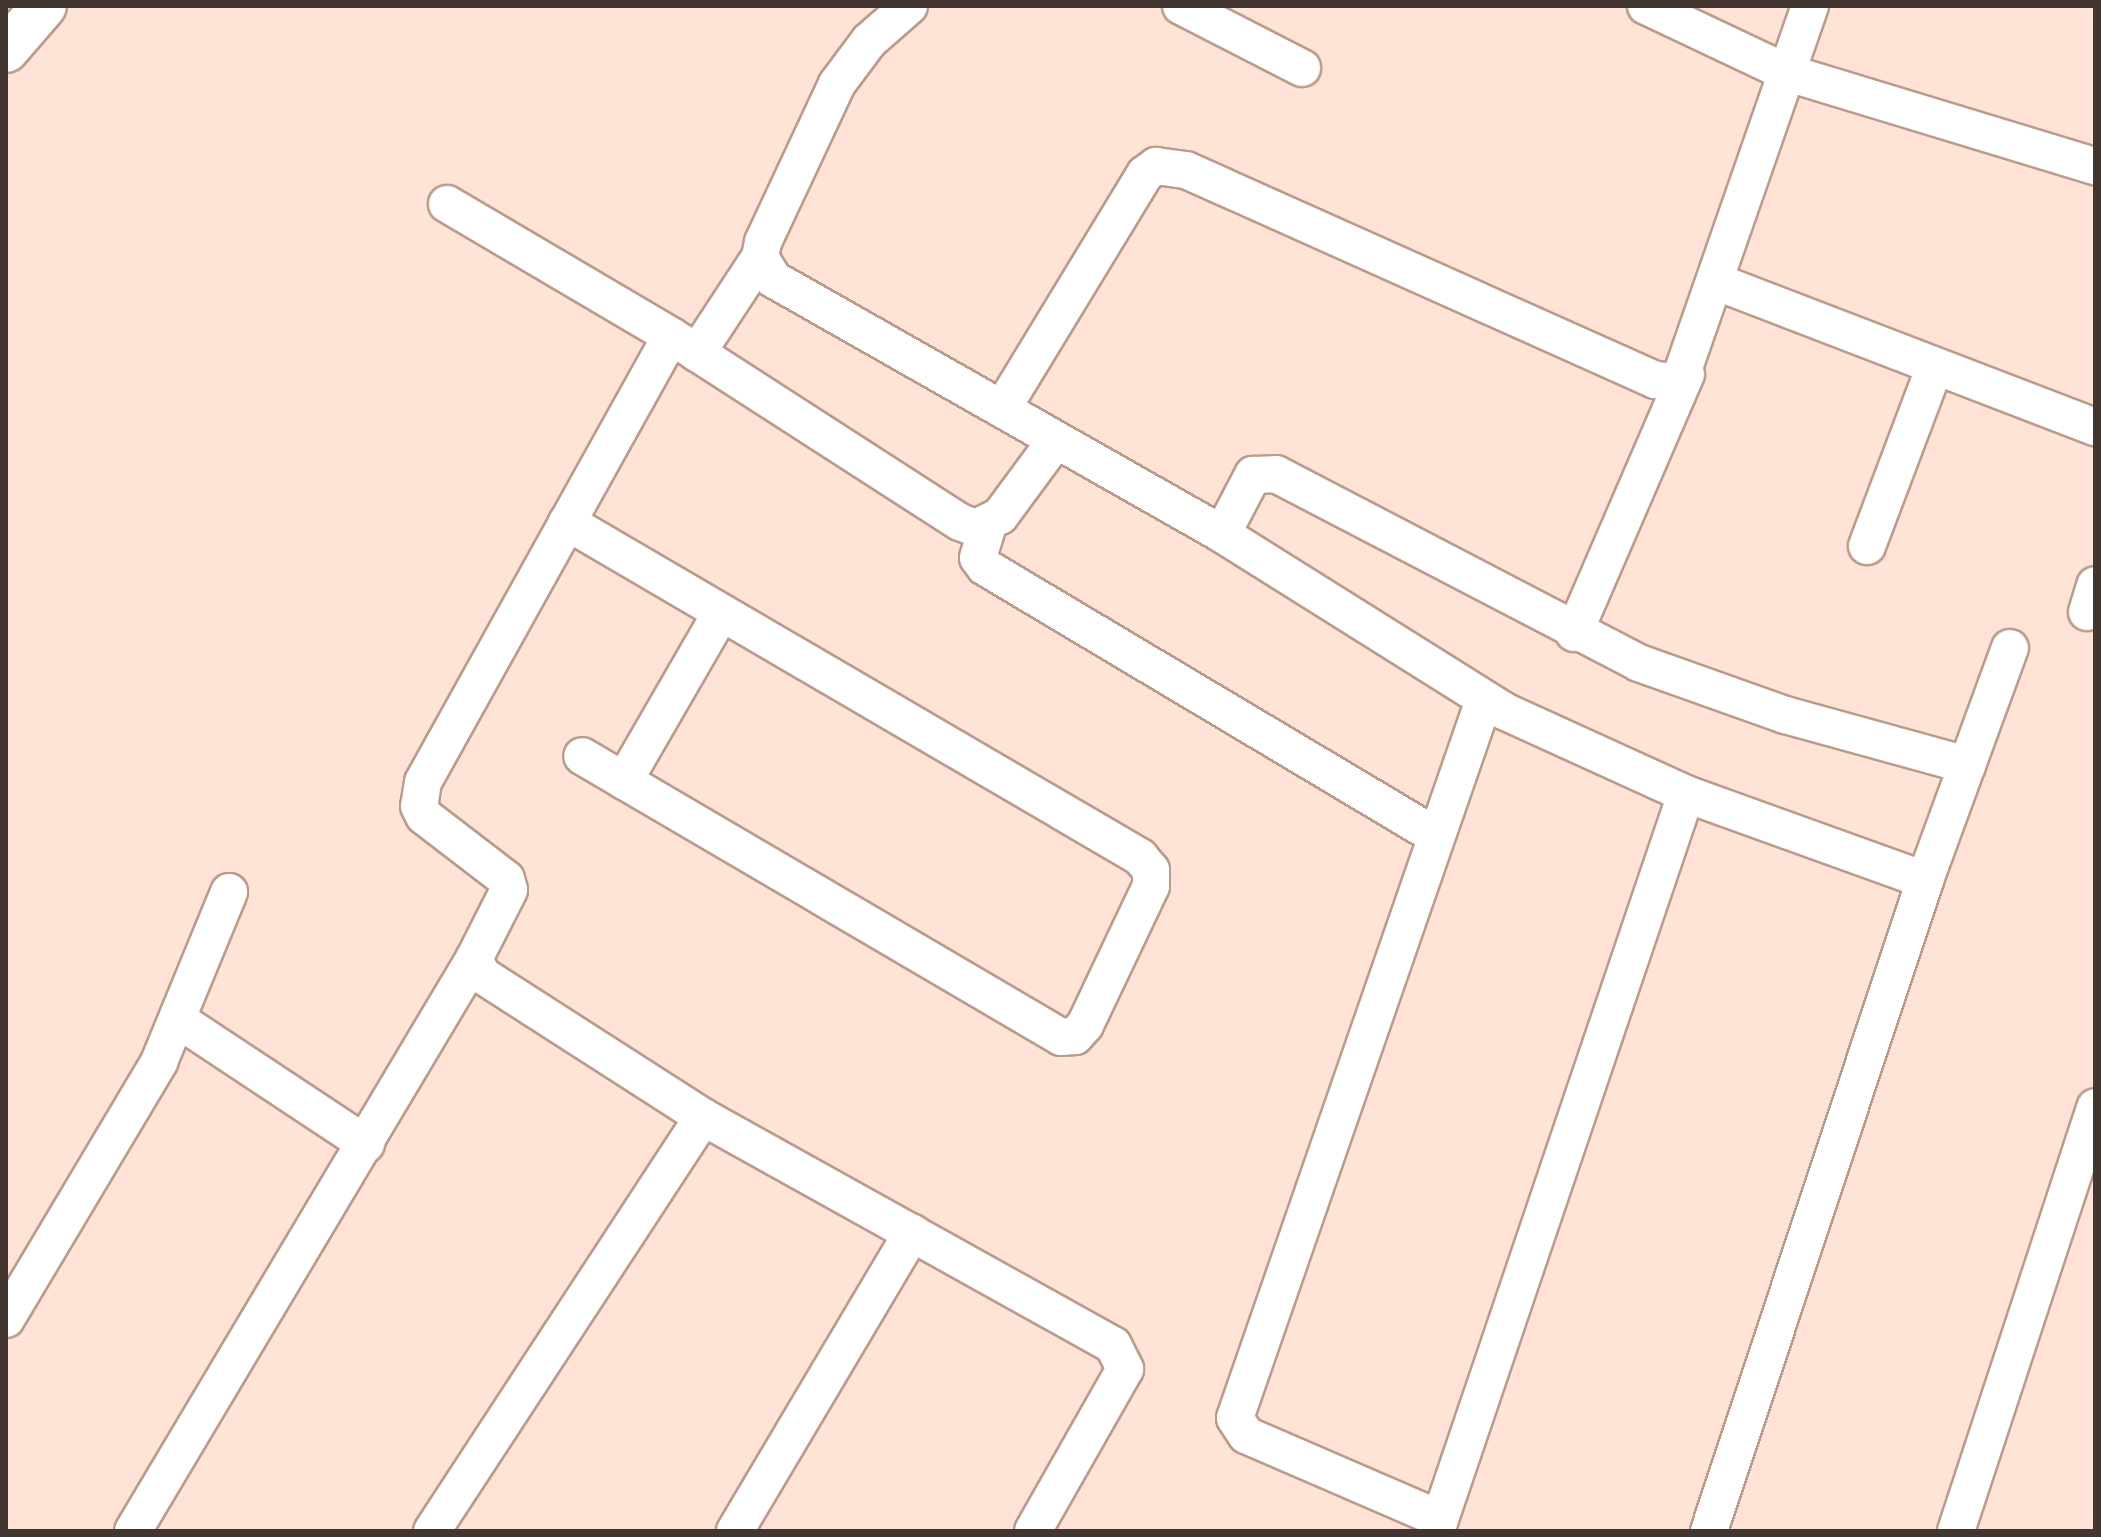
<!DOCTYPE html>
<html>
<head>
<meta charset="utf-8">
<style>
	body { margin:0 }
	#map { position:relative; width:2101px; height:1537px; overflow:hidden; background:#ffe3d6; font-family:"Titillium Web",sans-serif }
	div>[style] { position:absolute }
	.roads { filter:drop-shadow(2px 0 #bb9b8c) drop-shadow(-2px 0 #bb9b8c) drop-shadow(0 2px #bb9b8c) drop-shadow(0 -2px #bb9b8c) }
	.minor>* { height:36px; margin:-18px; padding:0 18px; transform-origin:18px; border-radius:18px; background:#fff }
	.trunk>* { height:44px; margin:-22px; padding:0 22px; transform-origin:22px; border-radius:22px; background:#fff }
	span { translate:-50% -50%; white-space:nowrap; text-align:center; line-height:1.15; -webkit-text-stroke:8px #ffe3d6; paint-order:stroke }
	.frame { position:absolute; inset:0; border:8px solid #43352f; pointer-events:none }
</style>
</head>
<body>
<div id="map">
	<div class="roads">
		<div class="minor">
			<i style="left:909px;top:6px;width:53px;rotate:138.8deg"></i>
			<i style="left:869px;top:41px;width:54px;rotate:126.7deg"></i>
			<i style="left:837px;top:84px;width:174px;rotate:115.1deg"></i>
			<i style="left:763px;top:242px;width:15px;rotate:101deg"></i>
			<i style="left:760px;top:257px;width:26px;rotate:59deg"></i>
			<i style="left:773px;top:279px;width:516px;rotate:29.59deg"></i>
			<i style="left:1222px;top:534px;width:333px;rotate:32.1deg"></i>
			<i style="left:1504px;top:711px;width:200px;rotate:24.5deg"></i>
			<i style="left:1686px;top:794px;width:254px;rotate:19.8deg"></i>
			<i style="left:1181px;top:6px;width:136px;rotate:27.1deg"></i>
			<i style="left:1646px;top:6px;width:157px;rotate:25.3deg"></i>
			<i style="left:1788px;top:73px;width:321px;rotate:16.9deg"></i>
			<i style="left:447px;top:204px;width:260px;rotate:30.5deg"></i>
			<i style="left:671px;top:336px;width:344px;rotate:32.8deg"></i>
			<i style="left:960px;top:522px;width:17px;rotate:21deg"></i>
			<i style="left:976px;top:528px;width:27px;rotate:-27deg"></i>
			<i style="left:1000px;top:516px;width:94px;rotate:-53.6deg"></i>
			<i style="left:1717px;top:282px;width:405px;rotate:21deg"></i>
			<i style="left:671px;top:336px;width:510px;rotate:119.08deg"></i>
			<i style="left:423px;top:782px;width:24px;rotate:99deg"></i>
			<i style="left:419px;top:806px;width:11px;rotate:63deg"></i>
			<i style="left:424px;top:816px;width:103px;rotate:37.5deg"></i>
			<i style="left:506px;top:879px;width:11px;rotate:75deg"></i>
			<i style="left:509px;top:890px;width:77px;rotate:116.9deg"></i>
			<i style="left:474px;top:959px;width:18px;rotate:63deg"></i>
			<i style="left:482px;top:975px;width:263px;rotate:32.7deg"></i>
			<i style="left:703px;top:1117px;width:469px;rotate:29.1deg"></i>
			<i style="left:1113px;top:1345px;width:27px;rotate:63deg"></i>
			<i style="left:1125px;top:1369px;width:186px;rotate:119.6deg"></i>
			<i style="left:697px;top:353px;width:115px;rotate:-56.7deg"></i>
			<i style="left:1002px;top:409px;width:275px;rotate:-58.7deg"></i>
			<i style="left:1145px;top:174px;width:14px;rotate:-36deg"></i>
			<i style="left:1156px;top:166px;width:30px;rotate:8deg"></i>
			<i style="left:1186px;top:170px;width:514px;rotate:24.12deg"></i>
			<i style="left:1655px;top:380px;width:24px;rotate:5deg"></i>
			<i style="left:1679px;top:382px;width:398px;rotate:-70.8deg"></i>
			<i style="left:567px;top:522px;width:664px;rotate:30.31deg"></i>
			<i style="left:1140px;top:857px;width:17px;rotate:50deg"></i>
			<i style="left:1151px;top:870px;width:16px;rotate:90deg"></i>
			<i style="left:1151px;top:886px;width:154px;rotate:115.4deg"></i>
			<i style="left:1085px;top:1025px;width:15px;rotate:132deg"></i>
			<i style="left:1075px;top:1036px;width:14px;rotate:176deg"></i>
			<i style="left:1061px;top:1037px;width:555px;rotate:-149.6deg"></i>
			<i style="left:988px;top:525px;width:34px;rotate:107deg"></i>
			<i style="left:978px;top:558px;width:11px;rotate:52deg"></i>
			<i style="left:985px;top:567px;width:525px;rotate:30.81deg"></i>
			<i style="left:1222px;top:534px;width:67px;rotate:-62.3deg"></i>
			<i style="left:1253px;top:475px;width:23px;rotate:-2deg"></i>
			<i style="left:1276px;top:474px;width:409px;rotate:27.5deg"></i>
			<i style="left:1639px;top:663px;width:155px;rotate:19.6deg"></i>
			<i style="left:1785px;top:715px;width:189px;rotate:15.4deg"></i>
			<i style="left:1867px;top:546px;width:192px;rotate:-69.3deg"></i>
			<i style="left:2087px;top:612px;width:28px;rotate:-73deg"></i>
			<i style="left:1574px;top:633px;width:282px;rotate:-66.6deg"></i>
			<i style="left:624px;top:781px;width:194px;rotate:-60deg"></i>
			<i style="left:180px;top:1021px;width:223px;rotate:33.5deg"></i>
			<i style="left:6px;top:1319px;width:299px;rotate:-59.2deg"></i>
			<i style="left:159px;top:1062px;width:184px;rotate:-67.6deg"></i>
			<i style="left:1440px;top:1519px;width:211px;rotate:-156.6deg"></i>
			<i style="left:1246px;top:1435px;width:20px;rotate:-123deg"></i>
			<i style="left:1235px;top:1418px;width:760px;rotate:-70.87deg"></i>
			<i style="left:133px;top:1531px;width:666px;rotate:-59.2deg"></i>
			<i style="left:432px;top:1531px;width:495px;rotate:-56.8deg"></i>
			<i style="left:735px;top:1531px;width:347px;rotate:-59.3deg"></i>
			<i style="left:1436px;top:1531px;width:778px;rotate:-71.26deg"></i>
			<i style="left:1709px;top:1531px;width:686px;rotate:-71.64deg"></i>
			<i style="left:1925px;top:880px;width:247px;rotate:-69.9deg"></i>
			<i style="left:1956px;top:1531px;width:446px;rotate:-71.8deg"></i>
		</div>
		<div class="trunk">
			<i style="left:6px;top:50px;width:58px;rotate:-49.2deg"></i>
		</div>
	</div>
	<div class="frame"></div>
</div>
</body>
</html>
